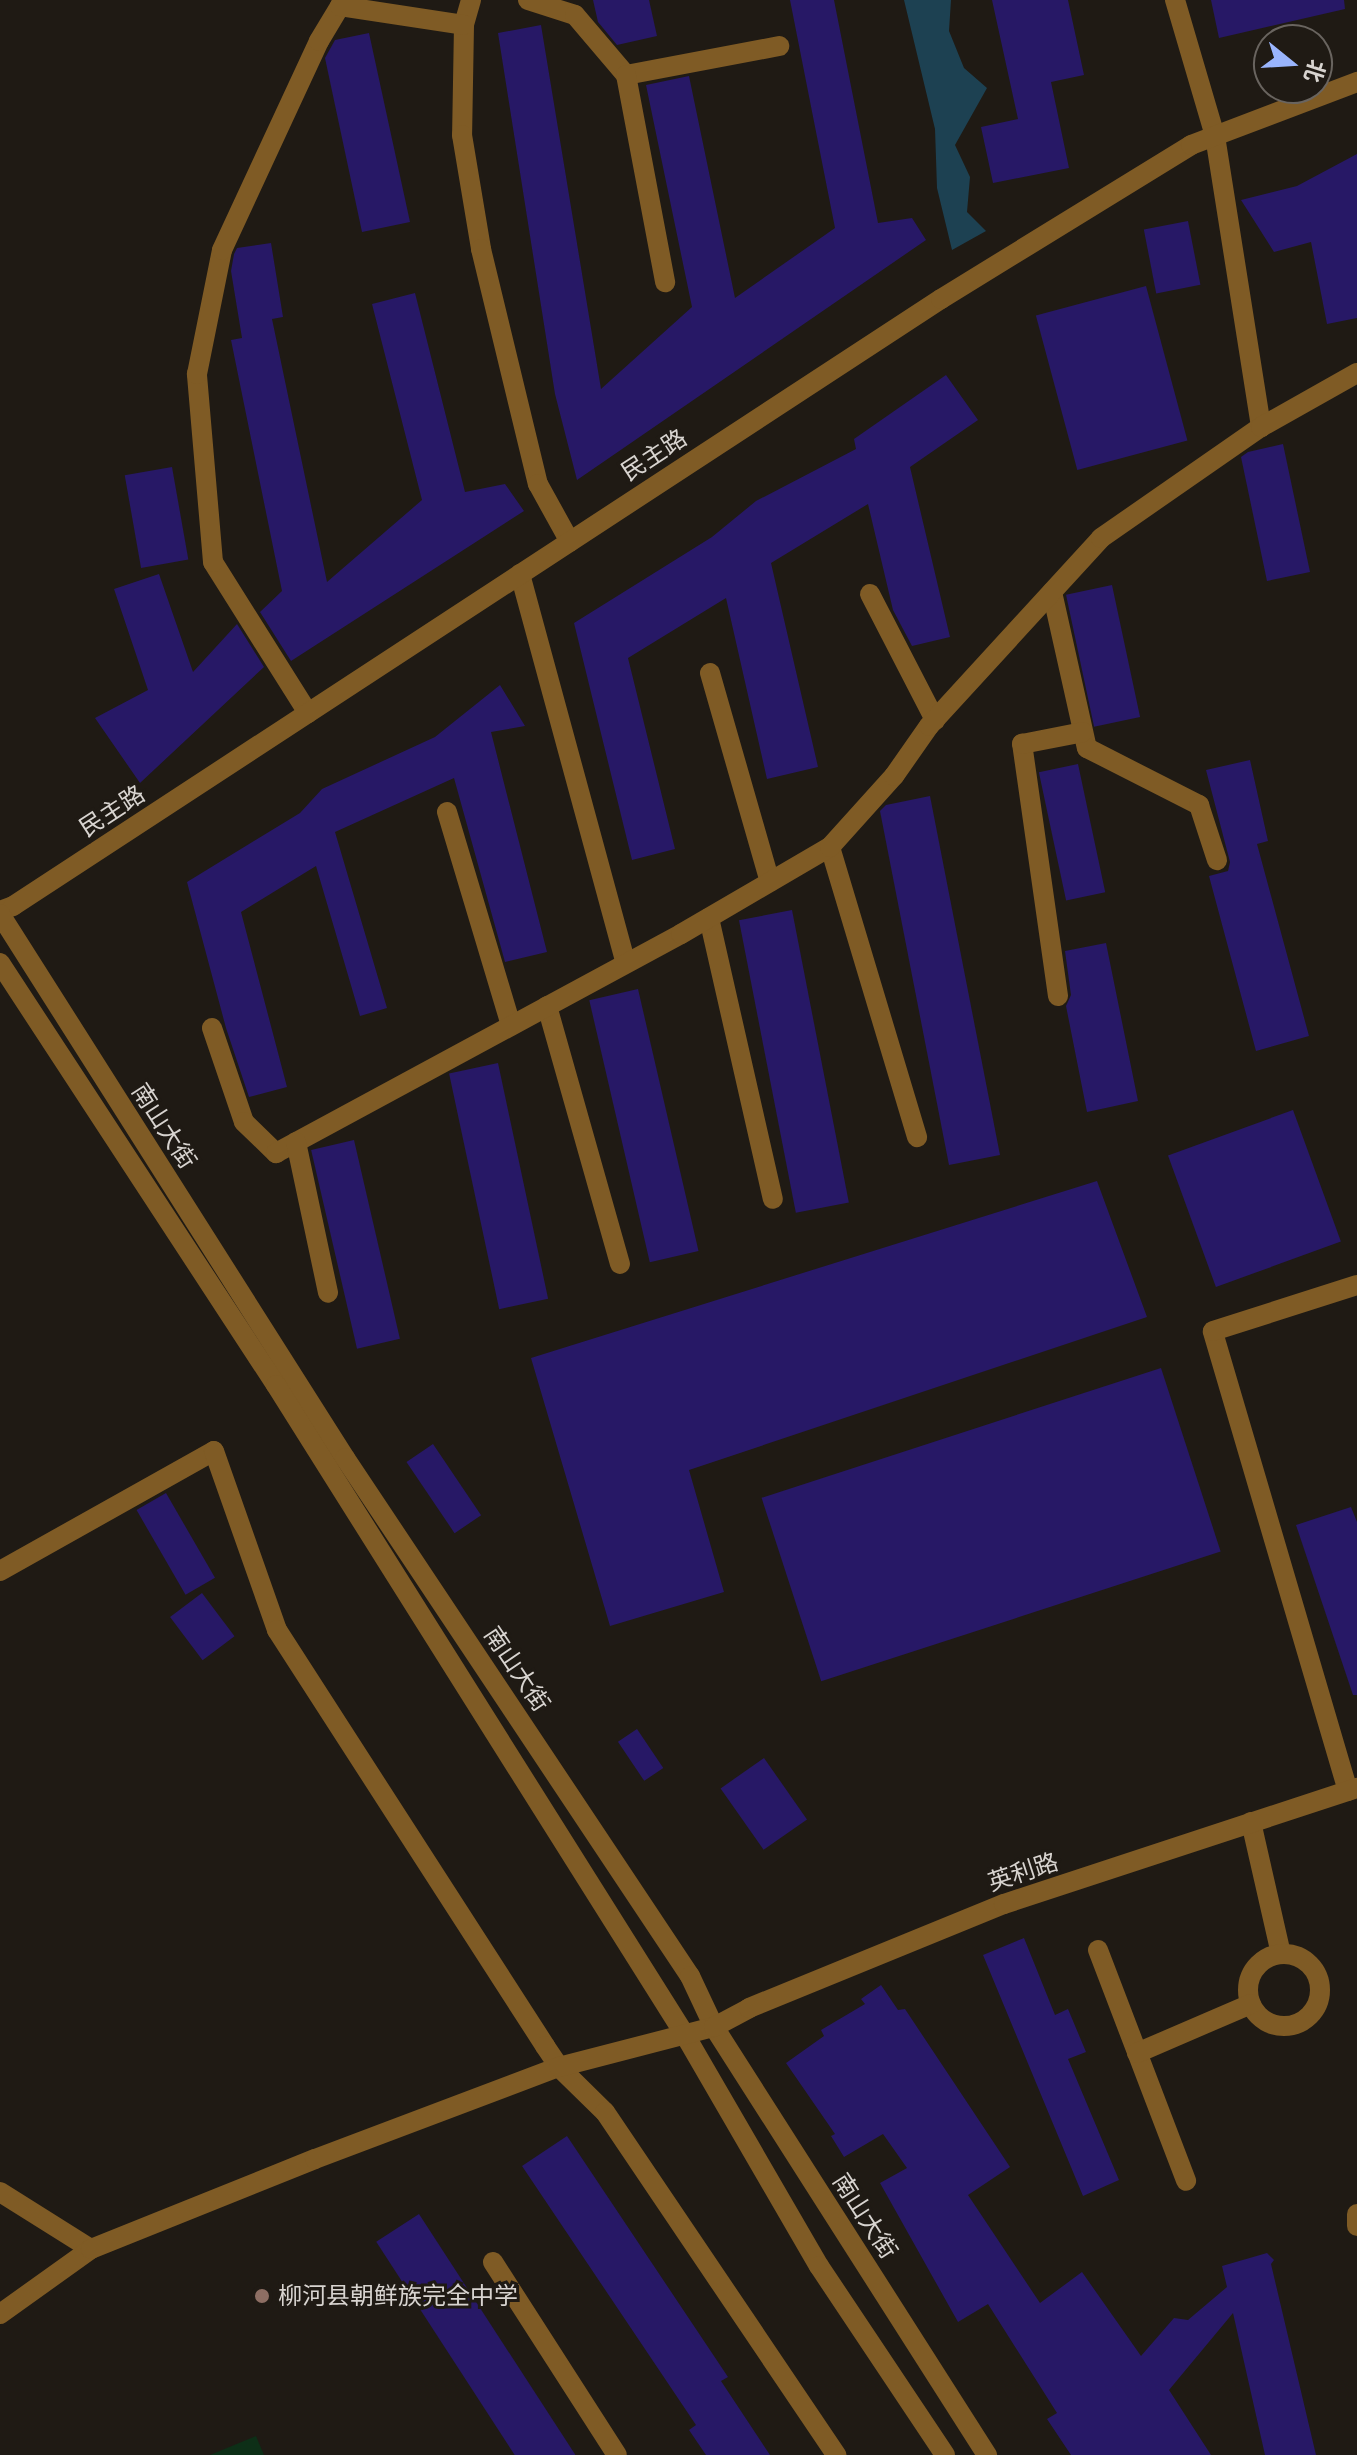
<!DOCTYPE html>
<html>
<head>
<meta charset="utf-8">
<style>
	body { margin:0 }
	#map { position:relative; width:1357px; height:2455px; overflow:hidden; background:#1f1a14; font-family:Figtree,"Noto Sans SC",sans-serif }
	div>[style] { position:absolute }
	.green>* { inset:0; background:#0d2f17 }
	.water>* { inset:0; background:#1d4152 }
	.building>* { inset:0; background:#271866; transform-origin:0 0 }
	.minor>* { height:20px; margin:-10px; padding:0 10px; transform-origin:10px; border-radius:10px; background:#7f5b25 }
	.minor>.ring { margin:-10px; padding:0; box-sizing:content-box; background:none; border:20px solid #7f5b25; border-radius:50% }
	.dots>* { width:22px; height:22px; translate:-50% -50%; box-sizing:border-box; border:4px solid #1f1a14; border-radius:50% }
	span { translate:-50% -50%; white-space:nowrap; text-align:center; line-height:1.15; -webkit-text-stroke:6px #1f1a14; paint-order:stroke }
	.street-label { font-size:24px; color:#d8d4d0 }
	.poi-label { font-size:24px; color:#d8d4d0 }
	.left { translate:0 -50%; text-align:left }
	.north { position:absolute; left:1253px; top:24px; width:80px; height:80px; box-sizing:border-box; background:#1f1a14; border:2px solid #69645f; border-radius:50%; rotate:108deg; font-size:22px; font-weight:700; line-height:32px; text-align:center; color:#d8d4d0 }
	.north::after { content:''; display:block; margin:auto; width:28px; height:36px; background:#9ab5fd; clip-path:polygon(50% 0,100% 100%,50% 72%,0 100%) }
</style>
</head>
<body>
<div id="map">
	<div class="green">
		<i style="clip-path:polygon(256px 2436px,264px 2455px,210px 2455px)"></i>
	</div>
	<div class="water">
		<i style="clip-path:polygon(904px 0,951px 0,949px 31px,964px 68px,987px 88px,955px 145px,970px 177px,967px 212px,986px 231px,952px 250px,937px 188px,935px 129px)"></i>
	</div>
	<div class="building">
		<i style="clip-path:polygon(593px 0,649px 0,657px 36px,617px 45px,598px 22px)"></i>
		<i style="clip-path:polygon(790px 0,834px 0,878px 223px,912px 218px,926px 240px,577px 480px,555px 394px,498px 33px,541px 25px,601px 389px,692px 307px,646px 85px,689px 76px,735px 298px,835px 228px)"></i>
		<i style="clip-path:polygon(992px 0,1068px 0,1084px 75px,1051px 82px,1069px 168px,993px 183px,981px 127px,1018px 119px)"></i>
		<i style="clip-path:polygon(1211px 0,1344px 0,1345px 9px,1219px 38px)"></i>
		<i style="clip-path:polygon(369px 33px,410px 222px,362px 232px,325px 58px,335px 40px)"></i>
		<i style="clip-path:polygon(1357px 154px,1357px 318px,1327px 324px,1311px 242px,1274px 252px,1241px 200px,1297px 186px)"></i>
		<i style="left:1188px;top:221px;width:65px;height:45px;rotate:79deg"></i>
		<i style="clip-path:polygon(271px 243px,283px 317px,272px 319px,327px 582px,422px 500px,372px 304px,415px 293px,465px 492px,505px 484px,524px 511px,291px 661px,260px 612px,282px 591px,231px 340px,242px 338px,231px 271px,234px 254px,237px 248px)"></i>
		<i style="left:1146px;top:286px;width:160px;height:114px;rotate:75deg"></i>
		<i style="clip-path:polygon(946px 375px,978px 420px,910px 467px,950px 637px,912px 646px,893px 610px,868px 504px,771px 563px,818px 767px,767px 779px,726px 598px,628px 658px,675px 849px,632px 860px,574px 623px,712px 537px,756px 501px,856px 449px,854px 439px)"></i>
		<i style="clip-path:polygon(1283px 444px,1310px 572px,1267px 581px,1241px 457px,1248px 452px)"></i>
		<i style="left:172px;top:467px;width:94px;height:48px;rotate:80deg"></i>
		<i style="clip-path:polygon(159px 574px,193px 672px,237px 624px,264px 667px,140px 783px,95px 718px,148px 690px,114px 589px)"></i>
		<i style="left:1112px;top:585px;width:135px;height:47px;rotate:78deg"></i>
		<i style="clip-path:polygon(500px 685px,525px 726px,491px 732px,547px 952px,505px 962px,454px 778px,335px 832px,387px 1008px,360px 1016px,316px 866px,241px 912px,287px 1087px,249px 1097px,226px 1028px,187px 882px,300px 813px,322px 789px,435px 737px)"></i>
		<i style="clip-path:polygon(1250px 760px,1268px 841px,1257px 844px,1309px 1036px,1256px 1051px,1209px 876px,1228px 871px,1230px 862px,1206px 770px)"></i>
		<i style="left:1078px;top:764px;width:131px;height:40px;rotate:78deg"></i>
		<i style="clip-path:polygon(930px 796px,1000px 1155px,949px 1165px,880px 811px,886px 805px)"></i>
		<i style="left:792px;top:910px;width:298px;height:54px;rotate:79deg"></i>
		<i style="clip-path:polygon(1106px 943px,1138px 1101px,1087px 1112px,1066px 1006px,1071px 995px,1065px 951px)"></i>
		<i style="left:638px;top:989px;width:269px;height:50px;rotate:77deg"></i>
		<i style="left:498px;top:1063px;width:241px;height:50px;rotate:78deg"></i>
		<i style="left:1293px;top:1110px;width:140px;height:133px;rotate:70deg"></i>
		<i style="left:354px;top:1140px;width:204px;height:44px;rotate:77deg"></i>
		<i style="clip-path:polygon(1097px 1181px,1147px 1317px,689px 1470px,724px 1592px,610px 1626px,531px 1358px)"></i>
		<i style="left:1161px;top:1368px;width:193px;height:420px;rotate:72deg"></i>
		<i style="left:433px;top:1444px;width:86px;height:32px;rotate:56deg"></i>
		<i style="left:166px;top:1493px;width:98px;height:34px;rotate:60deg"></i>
		<i style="clip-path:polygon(1351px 1507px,1357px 1522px,1357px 1695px,1353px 1695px,1296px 1525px)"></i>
		<i style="left:202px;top:1593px;width:54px;height:40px;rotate:53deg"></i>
		<i style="left:637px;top:1729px;width:47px;height:23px;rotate:56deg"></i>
		<i style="left:764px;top:1758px;width:75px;height:53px;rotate:55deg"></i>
		<i style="clip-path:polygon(1024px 1938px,1055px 2015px,1068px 2009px,1086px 2052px,1068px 2059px,1119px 2180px,1083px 2196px,983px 1955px)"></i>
		<i style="clip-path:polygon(881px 1985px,898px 2010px,905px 2009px,1010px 2167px,968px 2195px,1040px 2303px,1082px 2272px,1141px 2356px,1174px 2318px,1188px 2320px,1227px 2287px,1222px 2266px,1267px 2253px,1274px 2260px,1271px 2264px,1316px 2455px,1265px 2455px,1233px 2313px,1169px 2390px,1211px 2455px,1071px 2455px,1047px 2419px,1057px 2413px,988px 2304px,958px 2322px,880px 2183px,907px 2168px,883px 2134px,844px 2157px,831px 2136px,835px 2134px,786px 2063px,824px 2036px,821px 2030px,865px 2004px,861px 1999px)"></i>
		<i style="clip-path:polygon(567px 2136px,728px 2377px,721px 2381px,770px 2455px,706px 2455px,689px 2430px,696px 2425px,522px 2166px)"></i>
		<i style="left:419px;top:2214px;width:287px;height:51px;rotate:57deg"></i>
	</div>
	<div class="minor">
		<i style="left:471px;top:0;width:26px;rotate:106deg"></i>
		<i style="left:464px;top:25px;width:110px;rotate:91deg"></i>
		<i style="left:462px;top:135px;width:116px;rotate:80.5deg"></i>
		<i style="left:481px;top:249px;width:242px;rotate:76.4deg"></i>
		<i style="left:538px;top:484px;width:66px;rotate:61.1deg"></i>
		<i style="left:528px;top:0;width:49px;rotate:17.7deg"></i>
		<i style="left:575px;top:15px;width:79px;rotate:49.6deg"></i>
		<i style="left:626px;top:75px;width:156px;rotate:-10.7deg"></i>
		<i style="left:1175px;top:0;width:142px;rotate:73.6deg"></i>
		<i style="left:1215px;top:136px;width:295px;rotate:81deg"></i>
		<i style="left:626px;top:75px;width:211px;rotate:79.3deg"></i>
		<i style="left:520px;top:574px;width:403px;rotate:74.8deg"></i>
		<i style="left:1052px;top:592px;width:160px;rotate:77.4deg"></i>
		<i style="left:1087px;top:748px;width:126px;rotate:27deg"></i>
		<i style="left:1199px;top:805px;width:58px;rotate:71.9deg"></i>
		<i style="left:870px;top:594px;width:142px;rotate:62.7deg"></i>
		<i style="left:710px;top:673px;width:217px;rotate:74deg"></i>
		<i style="left:308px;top:713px;width:178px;rotate:-122.2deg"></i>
		<i style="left:213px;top:562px;width:189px;rotate:-94.9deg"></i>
		<i style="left:197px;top:374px;width:126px;rotate:-78.6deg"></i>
		<i style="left:222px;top:250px;width:230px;rotate:-65.1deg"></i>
		<i style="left:319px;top:41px;width:41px;rotate:-59deg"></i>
		<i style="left:340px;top:6px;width:125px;rotate:8.7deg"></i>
		<i style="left:447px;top:812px;width:223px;rotate:73.3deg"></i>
		<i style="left:830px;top:847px;width:303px;rotate:73.3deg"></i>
		<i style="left:0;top:911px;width:14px;rotate:-21deg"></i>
		<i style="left:13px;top:906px;width:1109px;rotate:-33.19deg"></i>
		<i style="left:941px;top:299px;width:294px;rotate:-31.6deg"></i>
		<i style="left:1191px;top:145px;width:178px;rotate:-20.8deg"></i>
		<i style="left:0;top:914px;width:644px;rotate:57.62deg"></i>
		<i style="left:345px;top:1458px;width:622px;rotate:56.34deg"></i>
		<i style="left:690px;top:1976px;width:56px;rotate:64.8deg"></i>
		<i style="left:714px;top:2027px;width:508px;rotate:57.47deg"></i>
		<i style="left:709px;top:918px;width:288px;rotate:77.2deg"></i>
		<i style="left:0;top:963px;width:504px;rotate:56.81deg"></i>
		<i style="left:276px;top:1385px;width:768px;rotate:57.82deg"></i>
		<i style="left:685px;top:2035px;width:267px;rotate:59.9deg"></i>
		<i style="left:819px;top:2266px;width:227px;rotate:56.3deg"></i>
		<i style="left:1058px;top:996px;width:255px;rotate:-98.1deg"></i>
		<i style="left:1022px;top:744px;width:62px;rotate:-11.1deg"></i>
		<i style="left:547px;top:1006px;width:268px;rotate:74.2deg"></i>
		<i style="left:212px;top:1028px;width:99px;rotate:71.2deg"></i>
		<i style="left:244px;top:1122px;width:45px;rotate:44.1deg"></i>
		<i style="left:276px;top:1153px;width:460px;rotate:-28.4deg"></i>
		<i style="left:681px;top:934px;width:173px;rotate:-30.3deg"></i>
		<i style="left:830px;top:847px;width:96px;rotate:-48deg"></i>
		<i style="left:894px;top:776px;width:61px;rotate:-55deg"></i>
		<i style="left:929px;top:726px;width:255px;rotate:-47.5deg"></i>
		<i style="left:1101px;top:538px;width:195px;rotate:-34.8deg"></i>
		<i style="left:1261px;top:427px;width:110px;rotate:-29.4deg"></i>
		<i style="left:296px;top:1142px;width:154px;rotate:78deg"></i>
		<i style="left:0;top:1571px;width:245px;rotate:-29.3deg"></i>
		<i style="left:214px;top:1451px;width:190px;rotate:70.6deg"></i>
		<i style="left:277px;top:1630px;width:495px;rotate:57.2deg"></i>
		<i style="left:545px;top:2046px;width:25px;rotate:56deg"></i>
		<i style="left:559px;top:2067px;width:64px;rotate:44.4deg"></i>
		<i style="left:605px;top:2112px;width:414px;rotate:56deg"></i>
		<i style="left:1348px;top:1791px;width:479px;rotate:-106.4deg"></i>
		<i style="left:1213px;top:1331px;width:151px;rotate:-17.7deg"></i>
		<i style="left:1251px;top:1822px;width:135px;rotate:77.2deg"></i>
		<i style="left:1098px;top:1950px;width:247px;rotate:69.1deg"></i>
		<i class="ring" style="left:1248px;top:1954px;width:52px;height:52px"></i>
		<i style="left:1137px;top:2053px;width:124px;rotate:-23.3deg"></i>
		<i style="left:0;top:2192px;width:107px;rotate:32.1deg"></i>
		<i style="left:1357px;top:2214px;width:12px;rotate:90deg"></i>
		<i style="left:493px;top:2262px;width:229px;rotate:57.3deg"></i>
		<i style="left:0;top:2314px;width:112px;rotate:-35.5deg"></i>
		<i style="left:91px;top:2249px;width:241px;rotate:-21.9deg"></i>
		<i style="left:315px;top:2159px;width:261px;rotate:-20.7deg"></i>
		<i style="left:559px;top:2067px;width:160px;rotate:-14.5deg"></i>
		<i style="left:714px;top:2027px;width:40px;rotate:-28deg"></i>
		<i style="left:749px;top:2008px;width:275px;rotate:-22.2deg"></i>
		<i style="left:1004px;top:1904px;width:372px;rotate:-18.2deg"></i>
	</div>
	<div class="dots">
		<i style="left:262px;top:2296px;background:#8d6e63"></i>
	</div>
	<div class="street-label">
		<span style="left:654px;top:455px;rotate:-33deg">民主路</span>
		<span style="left:112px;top:811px;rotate:-33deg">民主路</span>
		<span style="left:164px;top:1126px;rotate:57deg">南山大街</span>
		<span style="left:517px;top:1669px;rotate:56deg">南山大街</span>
		<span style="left:1023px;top:1872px;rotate:-18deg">英利路</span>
		<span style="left:865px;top:2216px;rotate:57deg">南山大街</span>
	</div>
	<div class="poi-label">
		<span class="left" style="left:278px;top:2296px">柳河县朝鲜族完全中学</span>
	</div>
	<div class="north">北</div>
</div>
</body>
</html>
